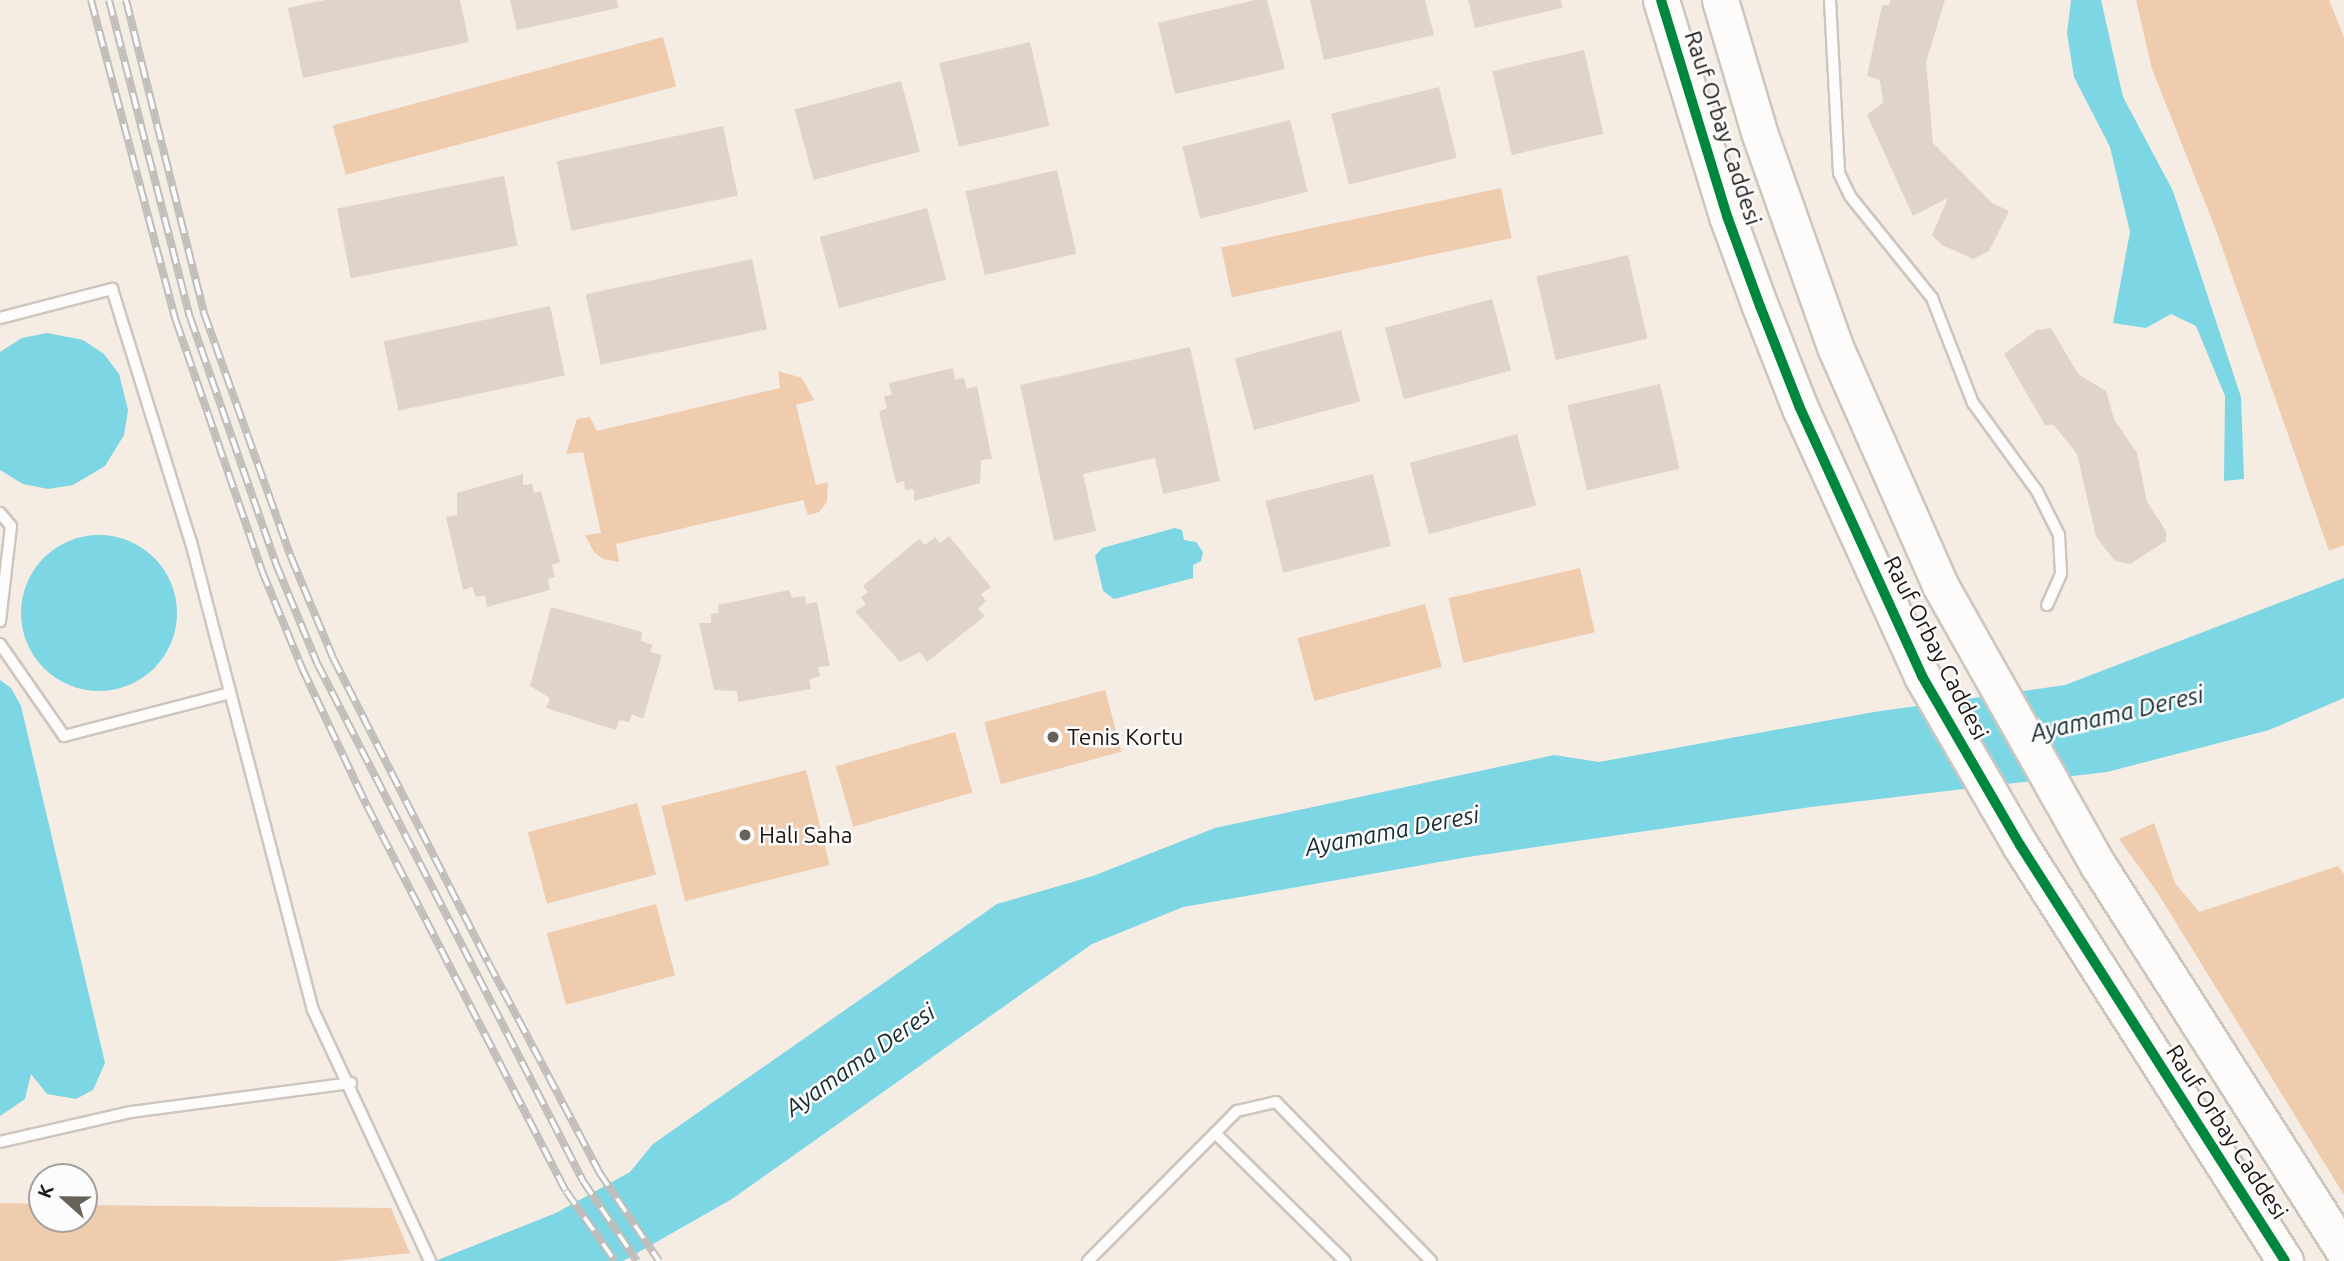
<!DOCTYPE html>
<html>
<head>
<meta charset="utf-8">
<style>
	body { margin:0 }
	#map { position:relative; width:2344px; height:1261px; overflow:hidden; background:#f5ece4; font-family:Ubuntu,sans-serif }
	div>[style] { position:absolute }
	.green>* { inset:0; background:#efccad; transform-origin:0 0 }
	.water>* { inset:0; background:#7cd6e3 }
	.round { border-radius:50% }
	.building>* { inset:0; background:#e0d4c9; transform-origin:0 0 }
	.roads { filter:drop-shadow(2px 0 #cdc6bf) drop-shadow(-2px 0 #cdc6bf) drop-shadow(0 2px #cdc6bf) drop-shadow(0 -2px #cdc6bf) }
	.service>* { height:10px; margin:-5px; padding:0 5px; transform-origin:5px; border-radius:5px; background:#fefcfb }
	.trunk>* { height:35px; margin:-17.5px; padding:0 17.5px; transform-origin:17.5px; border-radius:17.5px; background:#fefcfb }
	.rail>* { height:8px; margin-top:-4px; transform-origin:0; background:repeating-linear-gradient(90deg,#fcfcfc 0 16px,#c0bdbb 0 32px); box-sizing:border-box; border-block:2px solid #c0bdbb }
	.cycleway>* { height:10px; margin:-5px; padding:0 5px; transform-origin:5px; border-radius:5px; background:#00873e }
	.dots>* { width:19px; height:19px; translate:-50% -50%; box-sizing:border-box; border:4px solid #fcfcfc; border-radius:50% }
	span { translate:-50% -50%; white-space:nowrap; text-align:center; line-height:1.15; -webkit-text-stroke:5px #fcfcfc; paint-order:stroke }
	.street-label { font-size:23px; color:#1e1711 }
	.poi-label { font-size:23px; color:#1e1711 }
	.left { translate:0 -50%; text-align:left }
	.water-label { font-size:24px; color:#172d31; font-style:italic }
	.north { position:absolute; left:28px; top:1163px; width:70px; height:70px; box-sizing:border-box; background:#fcfcfc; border:2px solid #a3a09e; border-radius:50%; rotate:291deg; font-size:19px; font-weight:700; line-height:28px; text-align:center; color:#1e1711 }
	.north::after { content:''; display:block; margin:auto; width:24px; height:32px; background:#69625b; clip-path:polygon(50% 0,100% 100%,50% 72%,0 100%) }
</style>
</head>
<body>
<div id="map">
	<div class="green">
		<i style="clip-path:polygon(2136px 0,2329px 0,2344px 37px,2344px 545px,2329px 551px,2216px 230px,2152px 69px)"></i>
		<i style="left:663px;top:37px;width:51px;height:342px;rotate:75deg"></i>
		<i style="left:1501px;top:188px;width:51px;height:286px;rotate:78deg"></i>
		<i style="clip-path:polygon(778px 371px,802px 378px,814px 400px,796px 405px,816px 485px,828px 482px,827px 502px,819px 512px,808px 515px,803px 500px,616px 544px,619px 562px,603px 559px,594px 552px,585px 535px,601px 533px,583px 452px,566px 454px,577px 419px,590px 417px,597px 431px,780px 388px)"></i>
		<i style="left:1580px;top:568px;width:66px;height:135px;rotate:77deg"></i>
		<i style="left:1425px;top:604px;width:65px;height:132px;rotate:75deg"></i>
		<i style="left:1105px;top:690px;width:64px;height:125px;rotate:75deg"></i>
		<i style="left:955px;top:732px;width:63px;height:124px;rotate:74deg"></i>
		<i style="left:806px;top:770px;width:98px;height:149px;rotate:76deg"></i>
		<i style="left:637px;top:803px;width:74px;height:113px;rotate:75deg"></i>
		<i style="clip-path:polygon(2154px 823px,2175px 883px,2199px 912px,2338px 866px,2344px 874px,2344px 1195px,2157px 892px,2119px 839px)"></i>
		<i style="left:656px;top:904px;width:74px;height:113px;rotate:75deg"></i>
		<i style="clip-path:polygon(0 1203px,42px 1204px,42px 1219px,84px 1219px,84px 1205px,391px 1208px,410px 1253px,335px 1261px,0 1261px)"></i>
	</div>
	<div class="water">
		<i style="clip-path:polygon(2071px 0,2101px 0,2123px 97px,2173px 191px,2241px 397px,2244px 479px,2224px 481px,2225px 396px,2196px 326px,2171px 314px,2146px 328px,2113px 323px,2130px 232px,2110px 147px,2074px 77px,2067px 33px)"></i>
		<i style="clip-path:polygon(47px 333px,83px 340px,104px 354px,119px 374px,128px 410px,124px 435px,105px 466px,73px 485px,48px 489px,23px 484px,0 470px,0 352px,22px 338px)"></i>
		<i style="clip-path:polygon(1175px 528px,1182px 530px,1184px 540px,1196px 542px,1203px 552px,1201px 561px,1193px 565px,1193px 578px,1114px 599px,1103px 591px,1095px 556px,1102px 548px)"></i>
		<i class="round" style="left:21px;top:535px;width:156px;height:156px"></i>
		<i style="clip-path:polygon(2344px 578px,2344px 698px,2269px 730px,2107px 772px,1811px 807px,1468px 857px,1183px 907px,1092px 944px,732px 1199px,623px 1261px,435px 1261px,556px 1213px,630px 1172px,653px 1144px,997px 904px,1093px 876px,1215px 828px,1554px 755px,1599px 762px,1874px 712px,2065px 685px)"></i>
		<i style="clip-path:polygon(0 680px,11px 688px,21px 706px,105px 1063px,93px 1090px,76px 1099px,47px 1094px,31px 1074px,25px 1099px,0 1116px)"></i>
	</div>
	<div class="building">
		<i style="clip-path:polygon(325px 0,460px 0,469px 42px,303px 78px,288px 8px)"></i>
		<i style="clip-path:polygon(510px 0,617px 0,618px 8px,517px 30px)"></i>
		<i style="clip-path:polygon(1255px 0,1267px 0,1285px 69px,1175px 94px,1158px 23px)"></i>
		<i style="clip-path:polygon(1310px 0,1425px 0,1434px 35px,1324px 60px)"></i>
		<i style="clip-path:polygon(1468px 0,1561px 0,1562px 8px,1475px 28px)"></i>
		<i style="clip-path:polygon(1891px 0,1945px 0,1926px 62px,1933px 143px,1992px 203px,2009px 211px,1989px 251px,1973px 259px,1942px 245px,1932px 235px,1948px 198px,1913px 216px,1867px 115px,1883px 103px,1880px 80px,1867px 76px,1882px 5px,1889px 5px)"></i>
		<i style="left:1030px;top:42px;width:86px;height:93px;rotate:77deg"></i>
		<i style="left:1584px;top:50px;width:86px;height:94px;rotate:77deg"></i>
		<i style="left:901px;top:81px;width:73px;height:110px;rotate:75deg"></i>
		<i style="left:1439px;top:87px;width:73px;height:111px;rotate:76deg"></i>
		<i style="left:1290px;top:120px;width:74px;height:111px;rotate:76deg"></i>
		<i style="left:723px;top:126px;width:71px;height:170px;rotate:78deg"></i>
		<i style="left:1057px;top:170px;width:86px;height:94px;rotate:77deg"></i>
		<i style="left:504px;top:176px;width:71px;height:170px;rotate:79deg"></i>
		<i style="left:927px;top:208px;width:74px;height:111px;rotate:75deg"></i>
		<i style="left:1628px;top:255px;width:86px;height:94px;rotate:77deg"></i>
		<i style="left:752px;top:259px;width:72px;height:170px;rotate:78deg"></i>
		<i style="left:1492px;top:299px;width:74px;height:111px;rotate:75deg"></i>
		<i style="left:550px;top:306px;width:71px;height:170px;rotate:78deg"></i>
		<i style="clip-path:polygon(2051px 328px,2078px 374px,2106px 391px,2114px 419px,2137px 453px,2147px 502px,2166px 531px,2166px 541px,2130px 564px,2115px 561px,2096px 537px,2077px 454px,2054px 425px,2045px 425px,2004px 354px,2037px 330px)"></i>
		<i style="left:1341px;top:330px;width:74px;height:110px;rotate:75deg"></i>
		<i style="clip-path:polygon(1190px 347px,1220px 481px,1163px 494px,1155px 458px,1083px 474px,1096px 531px,1054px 541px,1020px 385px)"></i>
		<i style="clip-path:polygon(953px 368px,955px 380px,964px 378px,967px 389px,977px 386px,992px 459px,981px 460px,980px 483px,914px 501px,914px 489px,905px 490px,904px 481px,896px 483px,879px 412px,887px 408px,884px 396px,892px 395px,889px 383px)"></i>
		<i style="left:1660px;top:384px;width:87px;height:95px;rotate:77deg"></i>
		<i style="left:1517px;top:434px;width:74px;height:111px;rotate:75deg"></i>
		<i style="clip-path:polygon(523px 474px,523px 485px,532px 484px,534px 493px,541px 491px,560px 562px,552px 565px,555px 577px,548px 579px,550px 590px,487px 607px,485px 595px,476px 597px,472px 587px,463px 590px,446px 517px,457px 515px,457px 493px)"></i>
		<i style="left:1373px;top:474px;width:74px;height:111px;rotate:76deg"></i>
		<i style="clip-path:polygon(949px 536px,991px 587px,981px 594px,986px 601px,978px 609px,985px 616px,927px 662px,920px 652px,900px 662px,855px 611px,866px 605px,861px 597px,868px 592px,863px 586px,919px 539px,925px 545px,935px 537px,940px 543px)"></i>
		<i style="clip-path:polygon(789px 590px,792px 598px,805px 596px,806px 604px,817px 602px,830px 666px,818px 667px,820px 676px,809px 680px,811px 689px,738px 702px,737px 691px,714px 690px,699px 623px,711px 623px,711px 614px,719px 613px,718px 605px)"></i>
		<i style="clip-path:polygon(551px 607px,642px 632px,641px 641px,653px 645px,650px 652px,662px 655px,643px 719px,632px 714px,629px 722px,619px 720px,616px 730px,546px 708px,550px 698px,530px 686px)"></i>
	</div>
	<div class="roads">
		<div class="service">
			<i style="left:1830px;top:0;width:173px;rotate:87deg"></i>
			<i style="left:1839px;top:173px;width:25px;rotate:64deg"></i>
			<i style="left:1850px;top:196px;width:131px;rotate:51.2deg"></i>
			<i style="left:1932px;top:298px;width:113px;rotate:68.7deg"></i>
			<i style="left:1973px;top:403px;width:109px;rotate:54deg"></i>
			<i style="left:2037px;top:491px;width:49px;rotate:63.4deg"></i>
			<i style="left:2059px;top:535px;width:39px;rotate:87deg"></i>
			<i style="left:2061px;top:574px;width:34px;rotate:114deg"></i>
			<i style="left:0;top:318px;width:116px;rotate:-14.5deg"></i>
			<i style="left:112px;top:289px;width:265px;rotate:72.7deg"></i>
			<i style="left:191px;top:542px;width:484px;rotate:75.4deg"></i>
			<i style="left:313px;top:1010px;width:277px;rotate:65deg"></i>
			<i style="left:0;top:513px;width:17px;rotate:50deg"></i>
			<i style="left:11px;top:526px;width:96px;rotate:96.6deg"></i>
			<i style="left:0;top:644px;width:112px;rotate:55.2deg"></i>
			<i style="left:64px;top:736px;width:171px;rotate:-14.5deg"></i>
			<i style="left:1215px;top:1133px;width:182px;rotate:44.6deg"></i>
			<i style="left:0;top:1142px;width:134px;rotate:-12.9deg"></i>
			<i style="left:131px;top:1112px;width:222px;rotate:-7.5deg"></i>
			<i style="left:1088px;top:1261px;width:211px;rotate:-45.2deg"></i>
			<i style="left:1237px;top:1111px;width:40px;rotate:-13deg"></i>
			<i style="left:1276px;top:1102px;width:222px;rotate:45.7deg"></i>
		</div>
		<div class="trunk">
			<i style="left:1661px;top:0;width:226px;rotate:73deg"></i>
			<i style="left:1727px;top:216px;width:96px;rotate:69.9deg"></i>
			<i style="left:1760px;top:306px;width:110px;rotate:68.6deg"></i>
			<i style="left:1800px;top:408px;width:294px;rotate:65.5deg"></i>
			<i style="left:1922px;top:676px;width:195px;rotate:59.9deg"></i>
			<i style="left:2020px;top:845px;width:493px;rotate:57.5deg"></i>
			<i style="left:1720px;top:0;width:138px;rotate:73.5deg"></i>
			<i style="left:1759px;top:132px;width:230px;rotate:70.5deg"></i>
			<i style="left:1836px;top:349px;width:258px;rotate:66.2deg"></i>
			<i style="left:1940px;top:585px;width:322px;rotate:60.6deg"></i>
			<i style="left:2098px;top:865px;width:458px;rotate:57.5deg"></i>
		</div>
	</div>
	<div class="rail">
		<i style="left:91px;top:0;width:332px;rotate:75.2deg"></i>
		<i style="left:176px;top:321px;width:264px;rotate:71deg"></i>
		<i style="left:262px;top:571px;width:105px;rotate:67.6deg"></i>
		<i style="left:302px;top:668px;width:153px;rotate:64.8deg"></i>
		<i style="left:367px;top:806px;width:433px;rotate:62.7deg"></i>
		<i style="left:566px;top:1191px;width:85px;rotate:55deg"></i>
		<i style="left:109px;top:0;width:327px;rotate:75.7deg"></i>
		<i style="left:190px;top:317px;width:262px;rotate:70.8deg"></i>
		<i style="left:276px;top:564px;width:107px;rotate:67.5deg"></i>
		<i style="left:317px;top:663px;width:582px;rotate:62.82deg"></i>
		<i style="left:583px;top:1181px;width:97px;rotate:56deg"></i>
		<i style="left:126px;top:0;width:323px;rotate:76deg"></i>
		<i style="left:204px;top:313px;width:259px;rotate:70.4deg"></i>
		<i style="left:291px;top:557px;width:109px;rotate:67.4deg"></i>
		<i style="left:333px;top:658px;width:341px;rotate:63deg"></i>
		<i style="left:488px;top:962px;width:238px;rotate:62.1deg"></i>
		<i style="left:599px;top:1172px;width:107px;rotate:56deg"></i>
	</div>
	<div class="cycleway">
		<i style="left:1661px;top:0;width:226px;rotate:73deg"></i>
		<i style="left:1727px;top:216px;width:96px;rotate:69.9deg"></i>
		<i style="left:1760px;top:306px;width:110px;rotate:68.6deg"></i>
		<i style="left:1800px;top:408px;width:294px;rotate:65.5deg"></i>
		<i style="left:1922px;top:676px;width:195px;rotate:59.9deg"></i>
		<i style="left:2020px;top:845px;width:493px;rotate:57.5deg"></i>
	</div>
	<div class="dots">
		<i style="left:1053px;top:737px;background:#69625b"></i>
		<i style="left:745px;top:835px;background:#69625b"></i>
	</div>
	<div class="street-label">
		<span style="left:1723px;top:128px;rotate:72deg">Rauf Orbay Caddesi</span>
		<span style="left:1936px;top:648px;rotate:63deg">Rauf Orbay Caddesi</span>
		<span style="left:2227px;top:1132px;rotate:57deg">Rauf Orbay Caddesi</span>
	</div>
	<div class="poi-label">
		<span class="left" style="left:1067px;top:737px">Tenis Kortu</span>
		<span class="left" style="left:759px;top:835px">Halı Saha</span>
	</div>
	<div class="water-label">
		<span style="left:2117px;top:714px;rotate:-13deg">Ayamama Deresi</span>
		<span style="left:1392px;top:831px;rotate:-11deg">Ayamama Deresi</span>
		<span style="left:860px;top:1060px;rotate:-35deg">Ayamama Deresi</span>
	</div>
	<div class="north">K</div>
</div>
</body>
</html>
